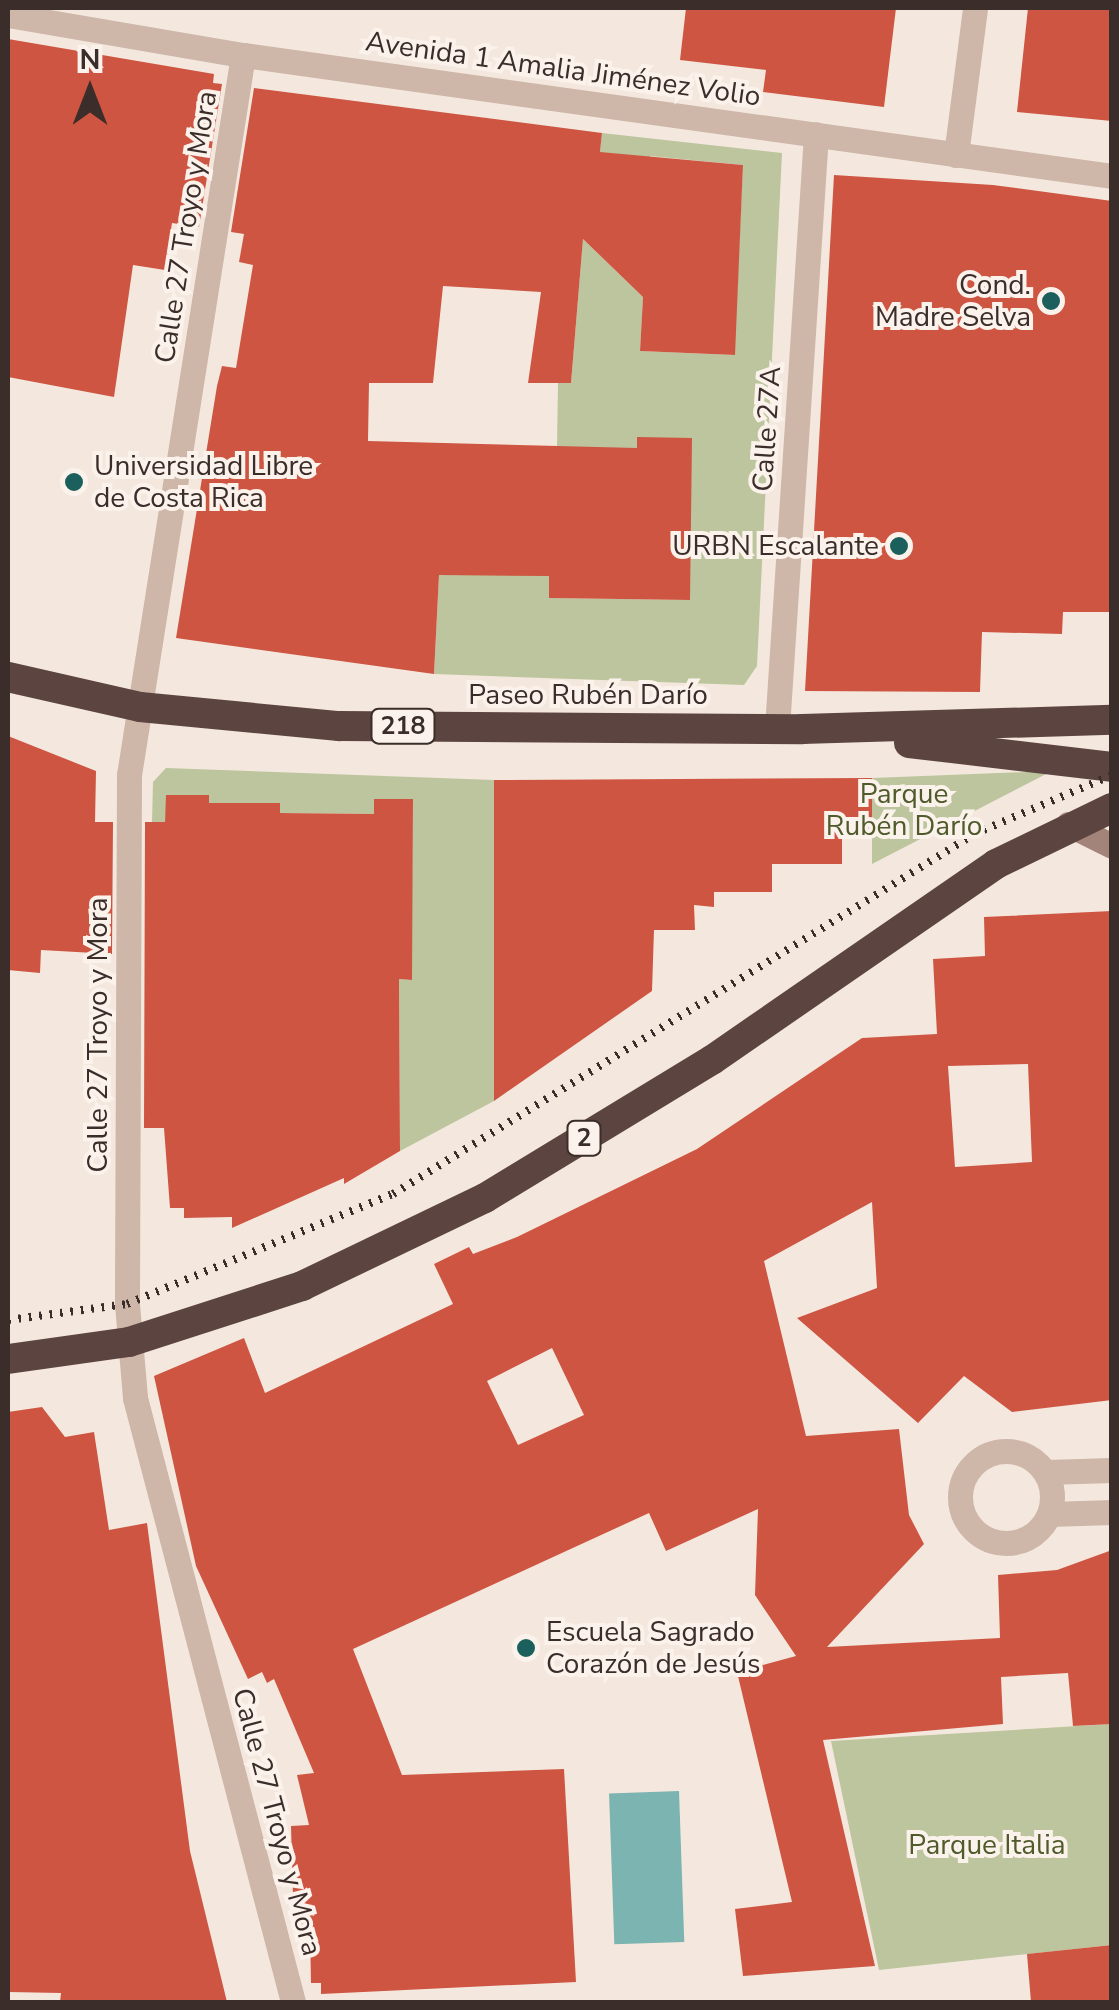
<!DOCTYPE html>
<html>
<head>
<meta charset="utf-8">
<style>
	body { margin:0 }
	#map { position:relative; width:1119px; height:2010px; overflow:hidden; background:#f4e8de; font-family:"Nunito Sans",sans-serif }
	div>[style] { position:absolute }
	.green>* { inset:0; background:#bcc59d }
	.water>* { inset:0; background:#7bb4b0; transform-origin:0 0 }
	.building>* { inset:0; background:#ce5542 }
	.street>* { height:25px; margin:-12.5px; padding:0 12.5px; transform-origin:12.5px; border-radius:12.5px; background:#ceb6a9 }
	.street>.ring { margin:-12.5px; padding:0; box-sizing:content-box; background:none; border:25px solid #ceb6a9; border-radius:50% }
	.secondary>* { height:25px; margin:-12.5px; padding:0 12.5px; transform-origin:12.5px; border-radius:12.5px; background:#a2847a }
	.highway>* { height:30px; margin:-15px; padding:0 15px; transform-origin:15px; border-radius:15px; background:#5c4540 }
	.rail>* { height:8px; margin-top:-4px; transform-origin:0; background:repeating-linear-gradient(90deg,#3b2d29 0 2.5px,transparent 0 10.5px) }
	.dots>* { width:28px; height:28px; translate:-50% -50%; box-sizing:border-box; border:5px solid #fbf2eb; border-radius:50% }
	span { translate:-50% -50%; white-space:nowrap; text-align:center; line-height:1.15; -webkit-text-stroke:8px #fbf2eb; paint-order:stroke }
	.shield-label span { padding:2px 8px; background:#fbf2eb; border:2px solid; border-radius:8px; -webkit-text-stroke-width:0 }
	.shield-label { font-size:25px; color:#3b2d29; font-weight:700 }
	.street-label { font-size:28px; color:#3b2d29 }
	.poi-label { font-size:28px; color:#3b2d29 }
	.right { translate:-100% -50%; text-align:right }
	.left { translate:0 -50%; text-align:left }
	.park-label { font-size:28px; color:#4f5b2b }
	.frame { position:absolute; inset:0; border:10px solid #3b2d29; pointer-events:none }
	.north { position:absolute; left:40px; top:40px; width:100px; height:100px; -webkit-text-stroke:8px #fbf2eb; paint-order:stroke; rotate:0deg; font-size:28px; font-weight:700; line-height:40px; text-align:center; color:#3b2d29 }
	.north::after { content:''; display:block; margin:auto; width:35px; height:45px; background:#3b2d29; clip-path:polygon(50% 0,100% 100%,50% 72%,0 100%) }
</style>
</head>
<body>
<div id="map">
	<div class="green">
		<i style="clip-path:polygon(602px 133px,782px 153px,757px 666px,744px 685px,434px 674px,439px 575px,550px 565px,549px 598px,689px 600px,637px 469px,557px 446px,558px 383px,571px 383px,583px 239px,643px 297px,640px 351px,734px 355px,743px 165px,650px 156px,646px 231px,597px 180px)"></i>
		<i style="clip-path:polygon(166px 768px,494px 780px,494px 1101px,400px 1151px,399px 979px,411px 980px,413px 799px,374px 799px,374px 814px,280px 813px,279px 803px,209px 803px,208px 795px,167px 795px,165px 822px,152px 822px,153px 782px)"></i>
		<i style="clip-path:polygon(1052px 771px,872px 864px,872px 778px)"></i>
		<i style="clip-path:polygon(1111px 1724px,1111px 1945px,879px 1970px,831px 1741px)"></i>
	</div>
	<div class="water">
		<i style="left:679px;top:1791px;width:151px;height:70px;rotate:88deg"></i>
	</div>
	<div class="building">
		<i style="clip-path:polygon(686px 8px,896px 8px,884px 107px,763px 92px,766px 70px,680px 60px)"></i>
		<i style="clip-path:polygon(1028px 8px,1112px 8px,1112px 121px,1017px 112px)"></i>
		<i style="clip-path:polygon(8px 39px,214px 74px,213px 83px,222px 84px,199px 227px,172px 223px,165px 270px,133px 265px,114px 397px,8px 377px)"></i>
		<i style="clip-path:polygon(254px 88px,602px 133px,600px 152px,743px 165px,735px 355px,640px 351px,643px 297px,583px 239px,571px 383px,528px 383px,541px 292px,443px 286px,433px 383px,369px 383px,368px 441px,637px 448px,637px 437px,692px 438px,690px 600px,549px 598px,549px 576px,439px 575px,434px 674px,176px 638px,217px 386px,222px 366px,236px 368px,253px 265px,239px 262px,244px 234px,231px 232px)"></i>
		<i style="clip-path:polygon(834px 175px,993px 185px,1112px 201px,1112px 612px,1063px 612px,1062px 634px,982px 632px,980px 692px,805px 691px)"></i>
		<i style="clip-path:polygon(8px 736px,96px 771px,95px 822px,113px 822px,112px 954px,41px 950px,40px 973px,8px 970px)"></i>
		<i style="clip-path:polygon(872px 778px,872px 831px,842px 831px,842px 864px,772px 864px,772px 892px,714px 892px,714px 907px,694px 905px,695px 930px,654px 930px,652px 991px,494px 1101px,494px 780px)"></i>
		<i style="clip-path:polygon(166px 795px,209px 795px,209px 803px,280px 803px,280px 813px,374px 814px,374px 799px,413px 799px,412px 980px,399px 979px,400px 1151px,344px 1184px,344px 1178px,232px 1228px,232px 1217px,184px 1218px,184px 1208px,170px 1208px,164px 1128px,144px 1128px,145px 822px,165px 822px)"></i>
		<i style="clip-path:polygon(evenodd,1112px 911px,1112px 1400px,1012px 1412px,964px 1376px,918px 1423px,797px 1318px,877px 1288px,872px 1202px,764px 1261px,806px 1436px,899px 1429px,909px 1515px,924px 1544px,827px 1647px,1000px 1638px,998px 1575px,1057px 1570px,1112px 1550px,1112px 1724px,1073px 1726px,1068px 1673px,1001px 1677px,1003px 1724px,823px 1740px,875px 1966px,743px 1976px,735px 1909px,792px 1902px,737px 1672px,796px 1656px,755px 1595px,758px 1509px,666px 1551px,649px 1513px,353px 1649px,402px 1775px,564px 1769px,576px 1982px,321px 1994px,321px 1983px,311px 1983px,310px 1932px,294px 1932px,291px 1826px,309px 1825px,297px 1775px,314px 1773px,274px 1679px,267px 1683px,262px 1672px,248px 1679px,196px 1566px,154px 1376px,244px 1338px,265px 1393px,453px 1304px,434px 1264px,469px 1247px,473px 1254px,517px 1237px,697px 1149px,862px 1038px,937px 1034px,933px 959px,985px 956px,984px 917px,1112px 911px,1028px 1064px,1032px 1162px,955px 1167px,948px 1066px,1028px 1064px,1112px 911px,552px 1348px,584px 1415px,518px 1445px,487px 1381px,552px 1348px)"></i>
		<i style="clip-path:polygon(42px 1407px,65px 1437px,94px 1432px,109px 1530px,147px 1523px,190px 1851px,227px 2002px,60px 2002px,61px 1993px,8px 1992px,8px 1412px)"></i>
		<i style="clip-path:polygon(1112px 1945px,1112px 2002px,1031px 2002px,1027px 1954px)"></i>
	</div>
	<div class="street">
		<i style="left:8px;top:15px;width:238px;rotate:9.7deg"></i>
		<i style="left:243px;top:55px;width:877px;rotate:7.93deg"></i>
		<i style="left:243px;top:55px;width:729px;rotate:99deg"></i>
		<i style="left:129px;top:775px;width:529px;rotate:90.22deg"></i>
		<i style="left:127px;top:1304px;width:94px;rotate:85.1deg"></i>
		<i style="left:135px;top:1398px;width:624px;rotate:75.34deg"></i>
		<i style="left:956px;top:155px;width:148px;rotate:-82.6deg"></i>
		<i style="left:777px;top:728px;width:595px;rotate:-86.24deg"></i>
		<i class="ring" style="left:960px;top:1451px;width:67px;height:67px"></i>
		<i style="left:1046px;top:1472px;width:66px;rotate:-1.7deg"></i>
		<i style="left:1050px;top:1514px;width:62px;rotate:-1.8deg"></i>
	</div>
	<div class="secondary">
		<i style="left:1068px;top:824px;width:49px;rotate:26.6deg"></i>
	</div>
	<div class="highway">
		<i style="left:8px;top:677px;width:135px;rotate:12.8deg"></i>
		<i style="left:140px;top:707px;width:200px;rotate:5.5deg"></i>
		<i style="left:339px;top:726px;width:463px;rotate:0.4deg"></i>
		<i style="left:802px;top:729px;width:310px;rotate:-1.7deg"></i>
		<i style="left:909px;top:743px;width:204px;rotate:6.7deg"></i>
		<i style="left:8px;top:1359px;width:122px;rotate:-8deg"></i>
		<i style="left:129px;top:1342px;width:182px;rotate:-17.9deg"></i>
		<i style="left:302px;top:1286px;width:203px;rotate:-25.7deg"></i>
		<i style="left:485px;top:1198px;width:266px;rotate:-31.3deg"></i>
		<i style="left:712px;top:1060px;width:345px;rotate:-34.6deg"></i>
		<i style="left:996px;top:864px;width:129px;rotate:-25.8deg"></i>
	</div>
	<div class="rail">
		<i style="left:8px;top:1320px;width:120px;rotate:-7.7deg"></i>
		<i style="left:127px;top:1304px;width:288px;rotate:-22.5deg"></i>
		<i style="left:393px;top:1194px;width:683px;rotate:-31.78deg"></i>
		<i style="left:974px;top:834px;width:150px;rotate:-23.1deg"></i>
	</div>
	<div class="dots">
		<i style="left:1051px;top:301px;background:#1b605d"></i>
		<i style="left:74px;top:482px;background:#1b605d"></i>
		<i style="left:899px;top:546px;background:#1b605d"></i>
		<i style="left:526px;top:1648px;background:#1b605d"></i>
	</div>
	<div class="shield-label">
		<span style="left:403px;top:726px">218</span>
		<span style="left:584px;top:1138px">2</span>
	</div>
	<div class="street-label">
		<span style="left:563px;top:69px;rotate:8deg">Avenida 1 Amalia Jiménez Volio</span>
		<span style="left:186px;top:227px;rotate:-81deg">Calle 27 Troyo y Mora</span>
		<span style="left:767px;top:429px;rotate:-86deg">Calle 27A</span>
		<span style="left:588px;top:695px">Paseo Rubén Darío</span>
		<span style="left:98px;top:1035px;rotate:-90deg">Calle 27 Troyo y Mora</span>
		<span style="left:277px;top:1822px;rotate:75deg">Calle 27 Troyo y Mora</span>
	</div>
	<div class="poi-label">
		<span class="right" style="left:1031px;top:301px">Cond.<br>Madre Selva</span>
		<span class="left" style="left:94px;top:482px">Universidad Libre<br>de Costa Rica</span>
		<span class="right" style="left:879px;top:546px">URBN Escalante</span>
		<span class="left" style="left:546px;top:1648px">Escuela Sagrado<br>Corazón de Jesús</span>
	</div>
	<div class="park-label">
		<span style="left:904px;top:810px">Parque<br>Rubén Darío</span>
		<span style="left:987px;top:1845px">Parque Italia</span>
	</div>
	<div class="frame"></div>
	<div class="north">N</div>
</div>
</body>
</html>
